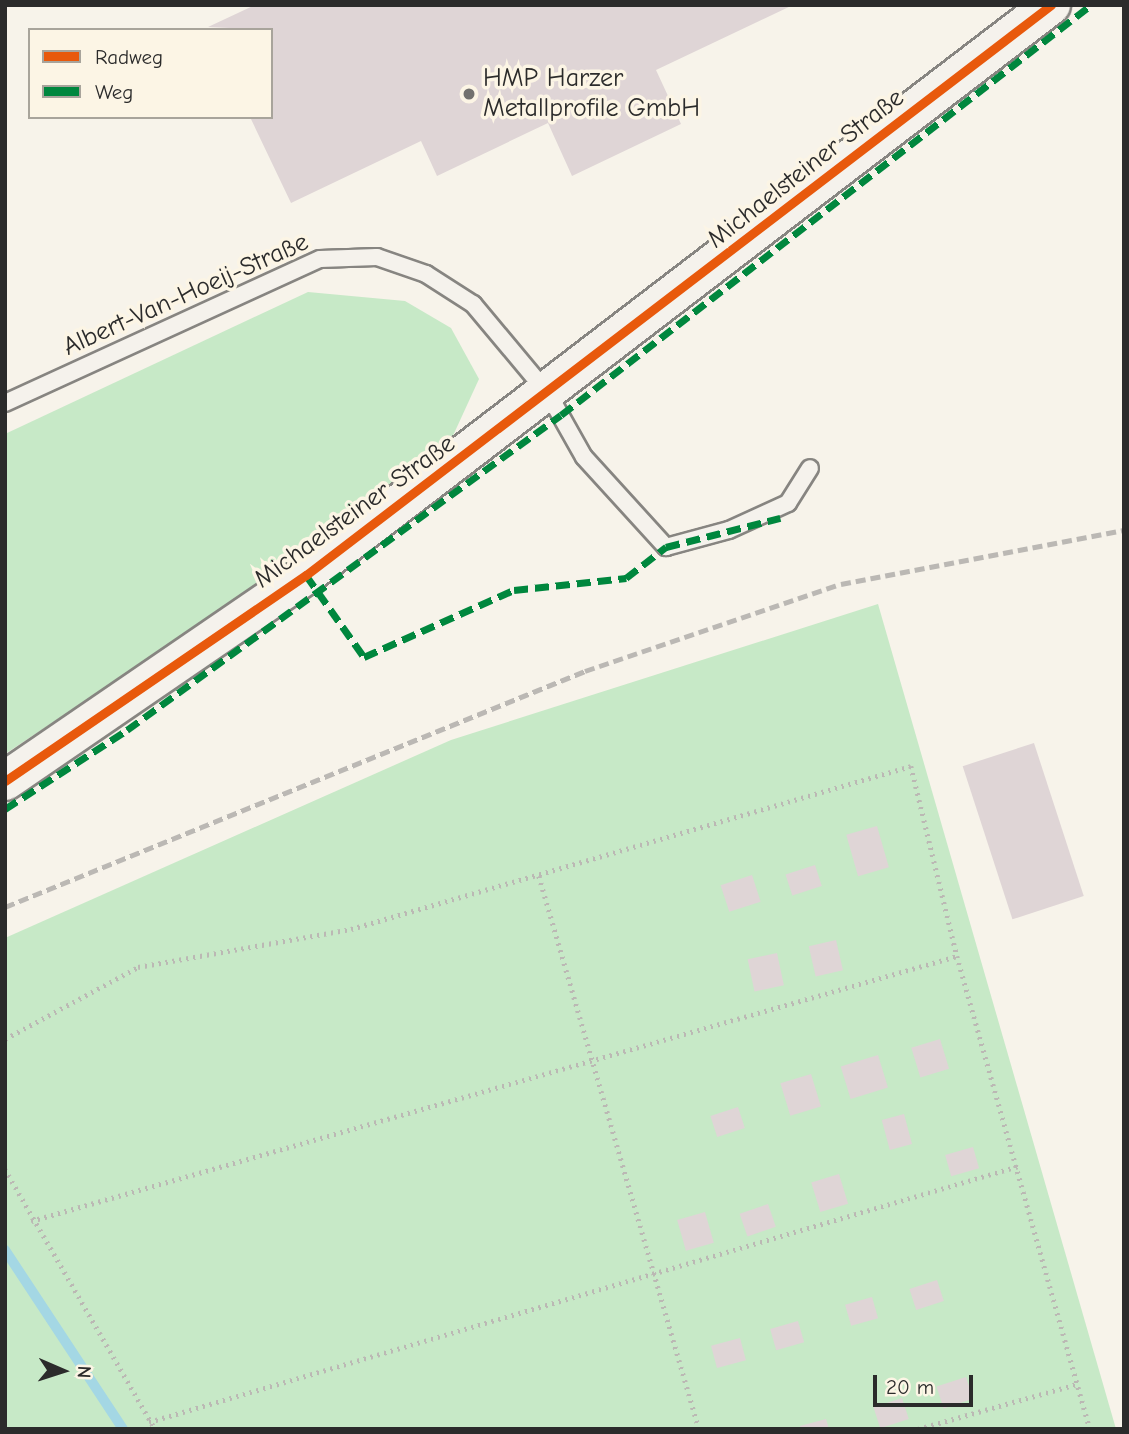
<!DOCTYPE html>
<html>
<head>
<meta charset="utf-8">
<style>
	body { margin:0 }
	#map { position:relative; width:1129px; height:1434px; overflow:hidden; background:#f7f3ea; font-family:"Comic Neue",sans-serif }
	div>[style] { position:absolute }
	.green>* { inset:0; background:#c7e9c7 }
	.stream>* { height:10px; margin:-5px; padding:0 5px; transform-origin:5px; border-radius:5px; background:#a4d7e4 }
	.building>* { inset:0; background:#dfd5d6; transform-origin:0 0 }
	.path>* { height:4.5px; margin-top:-2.25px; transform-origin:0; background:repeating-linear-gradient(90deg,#bbb8b4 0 2px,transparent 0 7px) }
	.roads { filter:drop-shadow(2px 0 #878581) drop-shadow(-2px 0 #878581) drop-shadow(0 2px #878581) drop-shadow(0 -2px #878581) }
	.service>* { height:16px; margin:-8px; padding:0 8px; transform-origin:8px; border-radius:8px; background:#f5f2ec }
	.tertiary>* { height:38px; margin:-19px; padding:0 19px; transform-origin:19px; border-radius:19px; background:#f5f2ec }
	.rail>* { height:5px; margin-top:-2.5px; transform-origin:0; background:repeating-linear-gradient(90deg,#bbb8b4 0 10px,transparent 0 15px) }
	.quiet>* { height:7px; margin-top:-3.5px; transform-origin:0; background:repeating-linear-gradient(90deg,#00873e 0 14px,transparent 0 21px) }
	.cycleway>* { height:9px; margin:-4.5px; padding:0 4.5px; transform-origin:4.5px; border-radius:4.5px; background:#e8590c }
	.dots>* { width:19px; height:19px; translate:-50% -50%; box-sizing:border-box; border:4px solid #fcf5e5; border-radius:50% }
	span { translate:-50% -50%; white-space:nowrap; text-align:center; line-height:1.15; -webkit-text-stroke:7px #fcf5e5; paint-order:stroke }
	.poi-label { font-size:26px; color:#2b2b2b }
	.left { translate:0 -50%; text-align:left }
	.street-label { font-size:26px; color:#2b2b2b }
	.frame { position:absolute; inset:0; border:7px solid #2b2b2b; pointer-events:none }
	.legend { position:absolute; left:28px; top:28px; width:245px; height:91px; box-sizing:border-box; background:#fcf5e5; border:2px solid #a8a49b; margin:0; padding:9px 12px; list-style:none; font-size:21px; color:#2b2b2b }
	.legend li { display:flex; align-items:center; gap:14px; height:35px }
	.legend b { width:35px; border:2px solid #a8a49b }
	.north { position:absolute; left:28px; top:1336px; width:70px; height:70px; -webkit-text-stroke:5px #fcf5e5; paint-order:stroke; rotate:93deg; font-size:19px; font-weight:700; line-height:28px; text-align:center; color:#2b2b2b }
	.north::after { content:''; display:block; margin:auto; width:24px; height:32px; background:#2b2b2b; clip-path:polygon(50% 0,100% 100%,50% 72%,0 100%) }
	.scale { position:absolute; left:873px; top:1375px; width:100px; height:32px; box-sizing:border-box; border:4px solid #2b2b2b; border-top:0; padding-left:9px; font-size:21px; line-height:24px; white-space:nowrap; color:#2b2b2b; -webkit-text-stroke:5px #fcf5e5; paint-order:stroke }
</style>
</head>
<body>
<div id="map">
	<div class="green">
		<i style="clip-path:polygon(308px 292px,405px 301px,451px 328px,479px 379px,451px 440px,315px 549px,5px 754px,5px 434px)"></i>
		<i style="clip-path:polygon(878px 604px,1116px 1429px,5px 1429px,5px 938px,451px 740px)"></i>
	</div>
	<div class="stream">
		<i style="left:5px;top:1250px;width:214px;rotate:56.6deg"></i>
	</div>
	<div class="building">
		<i style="clip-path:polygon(255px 5px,793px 5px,656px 70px,681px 124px,572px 176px,548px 123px,437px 176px,421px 141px,291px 203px,250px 117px,271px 117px,271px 30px,208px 27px)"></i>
		<i style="left:1034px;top:743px;width:161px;height:75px;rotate:72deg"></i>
		<i style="left:877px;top:826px;width:43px;height:32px;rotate:74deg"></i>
		<i style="left:815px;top:865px;width:22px;height:31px;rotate:72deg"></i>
		<i style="left:752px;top:875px;width:28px;height:33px;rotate:72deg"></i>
		<i style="left:836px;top:940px;width:31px;height:28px;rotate:77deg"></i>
		<i style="left:777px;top:953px;width:33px;height:30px;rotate:78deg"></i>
		<i style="left:940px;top:1039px;width:31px;height:30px;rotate:73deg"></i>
		<i style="left:878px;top:1055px;width:34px;height:39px;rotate:73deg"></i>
		<i style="left:811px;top:1074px;width:34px;height:32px;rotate:73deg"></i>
		<i style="left:738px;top:1107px;width:22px;height:29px;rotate:72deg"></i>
		<i style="left:904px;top:1114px;width:31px;height:23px;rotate:75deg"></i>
		<i style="left:973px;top:1147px;width:22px;height:29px;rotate:74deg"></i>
		<i style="left:839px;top:1174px;width:31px;height:29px;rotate:73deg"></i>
		<i style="left:768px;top:1204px;width:24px;height:30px;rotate:71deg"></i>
		<i style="left:705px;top:1212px;width:32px;height:29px;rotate:74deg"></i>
		<i style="left:937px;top:1280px;width:22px;height:29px;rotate:72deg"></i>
		<i style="left:872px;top:1297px;width:22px;height:28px;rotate:74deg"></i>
		<i style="left:798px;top:1321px;width:22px;height:29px;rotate:74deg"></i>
		<i style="left:740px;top:1338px;width:23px;height:30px;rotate:75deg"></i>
		<i style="left:966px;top:1377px;width:23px;height:31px;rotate:72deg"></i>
		<i style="left:902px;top:1398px;width:22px;height:30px;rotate:72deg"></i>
		<i style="clip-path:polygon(826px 1419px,829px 1429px,801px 1429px,800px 1426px)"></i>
	</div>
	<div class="path">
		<i style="left:539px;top:876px;width:576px;rotate:73.86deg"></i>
		<i style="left:5px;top:1039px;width:151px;rotate:-28.4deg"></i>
		<i style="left:138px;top:967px;width:216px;rotate:-10.1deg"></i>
		<i style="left:351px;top:929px;width:583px;rotate:-16.23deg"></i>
		<i style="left:911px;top:766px;width:195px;rotate:76.4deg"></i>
		<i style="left:957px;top:956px;width:491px;rotate:74.3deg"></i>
		<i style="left:5px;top:1169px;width:300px;rotate:60deg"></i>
		<i style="left:31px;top:1221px;width:963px;rotate:-15.97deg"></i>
		<i style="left:149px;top:1422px;width:907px;rotate:-16.4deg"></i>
		<i style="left:918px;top:1429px;width:165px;rotate:-15.8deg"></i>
	</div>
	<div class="roads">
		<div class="service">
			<i style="left:5px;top:403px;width:346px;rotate:-24.6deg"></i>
			<i style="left:320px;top:259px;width:57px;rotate:-2deg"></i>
			<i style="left:377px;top:257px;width:52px;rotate:19.1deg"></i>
			<i style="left:426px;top:274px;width:56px;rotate:32.6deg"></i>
			<i style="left:473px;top:304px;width:119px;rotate:50.1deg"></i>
			<i style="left:549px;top:395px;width:71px;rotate:60.6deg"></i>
			<i style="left:584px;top:457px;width:122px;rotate:47.7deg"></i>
			<i style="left:666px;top:547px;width:65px;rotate:-15.1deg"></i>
			<i style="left:729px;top:530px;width:65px;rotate:-24.6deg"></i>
			<i style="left:788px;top:503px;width:41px;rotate:-57.8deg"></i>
		</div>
		<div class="tertiary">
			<i style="left:5px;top:781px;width:365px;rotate:-34.4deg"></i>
			<i style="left:306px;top:575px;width:938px;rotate:-37.42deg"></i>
		</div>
	</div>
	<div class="rail">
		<i style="left:5px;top:907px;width:626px;rotate:-22.14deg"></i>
		<i style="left:585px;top:671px;width:270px;rotate:-18.8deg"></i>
		<i style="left:841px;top:584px;width:288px;rotate:-10.8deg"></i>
	</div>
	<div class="quiet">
		<i style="left:306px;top:575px;width:100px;rotate:54.7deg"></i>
		<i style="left:364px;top:657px;width:164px;rotate:-24.1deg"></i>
		<i style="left:514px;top:590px;width:113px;rotate:-6.1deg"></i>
		<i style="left:626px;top:578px;width:51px;rotate:-37.8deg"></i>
		<i style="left:666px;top:547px;width:118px;rotate:-14.3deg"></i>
		<i style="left:5px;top:809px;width:145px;rotate:-32.9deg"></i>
		<i style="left:127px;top:730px;width:536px;rotate:-35.97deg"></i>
		<i style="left:561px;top:415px;width:670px;rotate:-37.72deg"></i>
	</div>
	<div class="cycleway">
		<i style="left:5px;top:781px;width:365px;rotate:-34.4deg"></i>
		<i style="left:306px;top:575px;width:938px;rotate:-37.42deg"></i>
	</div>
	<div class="dots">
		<i style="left:469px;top:94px;background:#72716e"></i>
	</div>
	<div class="poi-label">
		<span class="left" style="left:483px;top:94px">HMP Harzer<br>Metallprofile GmbH</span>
	</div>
	<div class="street-label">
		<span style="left:806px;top:169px;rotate:-38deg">Michaelsteiner Straße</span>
		<span style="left:186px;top:295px;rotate:-24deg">Albert-Van-Hoeij-Straße</span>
		<span style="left:355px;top:512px;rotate:-36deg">Michaelsteiner Straße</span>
	</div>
	<div class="frame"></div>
	<ul class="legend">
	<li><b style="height:9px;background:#e8590c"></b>Radweg</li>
	<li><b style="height:9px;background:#00873e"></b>Weg</li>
	</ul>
	<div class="north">N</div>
	<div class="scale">20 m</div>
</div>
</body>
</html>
